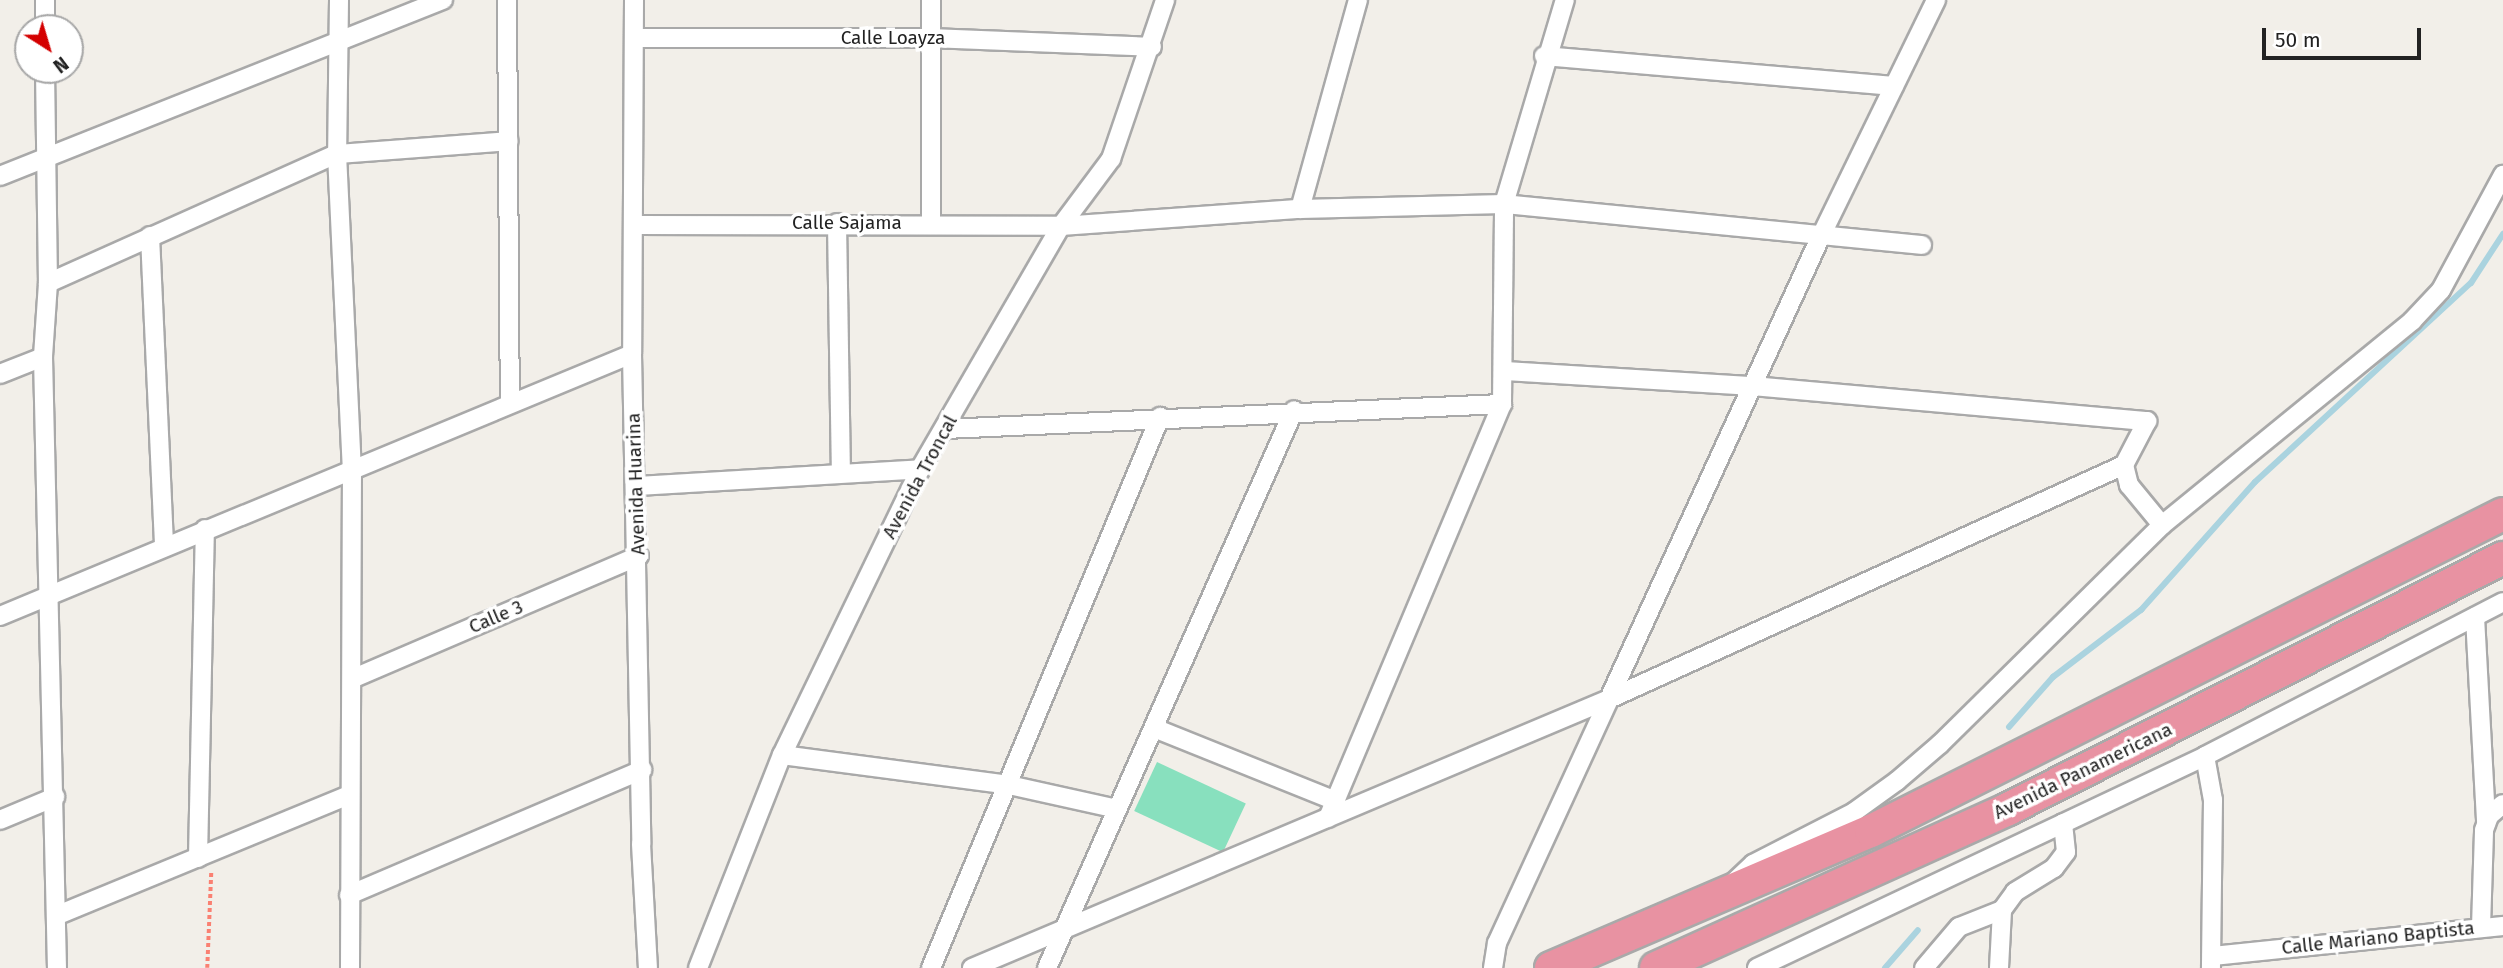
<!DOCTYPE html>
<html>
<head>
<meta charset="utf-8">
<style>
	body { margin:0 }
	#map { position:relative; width:2503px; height:968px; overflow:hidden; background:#f2efe9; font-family:"Fira Sans",sans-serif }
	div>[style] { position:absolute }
	.pitch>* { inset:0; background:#88e0be; transform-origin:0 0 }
	.stream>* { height:6px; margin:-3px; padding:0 3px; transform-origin:3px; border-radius:3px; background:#aad3df }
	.path>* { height:3.5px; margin-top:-1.75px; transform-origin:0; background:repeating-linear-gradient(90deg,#fa8072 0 3.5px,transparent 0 7px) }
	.roads { filter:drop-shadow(2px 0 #a9a9a9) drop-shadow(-2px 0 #a9a9a9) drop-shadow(0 2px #a9a9a9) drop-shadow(0 -2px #a9a9a9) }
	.street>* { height:18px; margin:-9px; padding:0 9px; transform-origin:9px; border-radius:9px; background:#fff }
	.highway>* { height:32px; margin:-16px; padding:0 16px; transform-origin:16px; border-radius:16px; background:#e892a2 }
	span { translate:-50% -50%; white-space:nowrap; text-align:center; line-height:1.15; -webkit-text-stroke:7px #fff; paint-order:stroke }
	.street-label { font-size:19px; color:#222 }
	.north { position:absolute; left:14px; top:14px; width:70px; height:70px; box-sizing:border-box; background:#fff; border:2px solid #a7a7a7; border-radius:50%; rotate:143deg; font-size:19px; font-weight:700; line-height:28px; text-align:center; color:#222 }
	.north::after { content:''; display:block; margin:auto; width:24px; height:32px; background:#d40000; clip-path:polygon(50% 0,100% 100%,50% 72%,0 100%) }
	.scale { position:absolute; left:2262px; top:28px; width:159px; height:32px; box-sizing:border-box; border:4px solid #222; border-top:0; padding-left:9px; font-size:21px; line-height:24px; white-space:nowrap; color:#222; -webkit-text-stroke:5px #fff; paint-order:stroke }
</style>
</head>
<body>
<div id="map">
	<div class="pitch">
		<i style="left:1157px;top:762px;width:98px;height:54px;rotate:25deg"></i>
	</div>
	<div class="stream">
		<i style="left:2009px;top:727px;width:67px;rotate:-48.7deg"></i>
		<i style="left:2053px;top:677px;width:111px;rotate:-37.3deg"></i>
		<i style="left:2141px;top:610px;width:171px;rotate:-48.3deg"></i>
		<i style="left:2255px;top:482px;width:294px;rotate:-42.7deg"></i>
		<i style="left:2471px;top:283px;width:59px;rotate:-56.9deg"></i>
		<i style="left:1885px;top:968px;width:50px;rotate:-49deg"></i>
	</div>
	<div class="path">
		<i style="left:207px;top:968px;width:96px;rotate:-87.6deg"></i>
	</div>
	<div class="roads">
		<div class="street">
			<i style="left:45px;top:0;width:28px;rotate:90deg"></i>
			<i style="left:339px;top:0;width:154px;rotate:90.7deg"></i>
			<i style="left:337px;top:154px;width:314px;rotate:87.3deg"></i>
			<i style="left:352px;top:468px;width:500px;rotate:90.23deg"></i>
			<i style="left:507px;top:0;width:403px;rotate:89.6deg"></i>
			<i style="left:634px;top:0;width:354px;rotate:90.3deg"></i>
			<i style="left:632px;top:354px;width:490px;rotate:88.9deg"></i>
			<i style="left:641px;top:844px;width:124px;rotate:86.8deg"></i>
			<i style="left:931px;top:0;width:223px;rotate:90deg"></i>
			<i style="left:635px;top:38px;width:295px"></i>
			<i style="left:930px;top:38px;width:222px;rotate:2.3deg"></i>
			<i style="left:1544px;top:56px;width:351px;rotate:4.9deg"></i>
			<i style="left:45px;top:70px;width:213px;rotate:89.2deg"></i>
			<i style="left:48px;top:283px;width:74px;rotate:93.9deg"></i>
			<i style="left:43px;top:357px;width:611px;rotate:88.69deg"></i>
			<i style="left:0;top:176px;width:477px;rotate:-21.7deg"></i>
			<i style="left:1300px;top:209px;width:217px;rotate:-74.5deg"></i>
			<i style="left:837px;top:223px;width:248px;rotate:89.1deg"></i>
			<i style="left:633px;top:225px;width:428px;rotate:0.1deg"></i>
			<i style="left:1061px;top:226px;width:240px;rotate:-4.1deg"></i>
			<i style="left:1300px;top:209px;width:204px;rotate:-1.4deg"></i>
			<i style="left:1504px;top:204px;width:420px;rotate:5.6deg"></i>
			<i style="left:150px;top:236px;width:309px;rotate:87.4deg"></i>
			<i style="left:48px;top:283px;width:316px;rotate:-24.1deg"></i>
			<i style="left:337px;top:154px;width:172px;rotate:-4.3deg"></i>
			<i style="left:1506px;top:371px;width:247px;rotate:3.5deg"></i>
			<i style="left:1753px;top:386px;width:396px;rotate:5.1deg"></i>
			<i style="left:2147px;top:421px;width:50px;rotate:117.6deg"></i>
			<i style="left:2124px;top:465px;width:21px;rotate:76deg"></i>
			<i style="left:2129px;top:485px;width:52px;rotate:50.5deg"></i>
			<i style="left:0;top:374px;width:46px;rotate:-21.6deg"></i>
			<i style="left:945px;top:429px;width:558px;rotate:-2.57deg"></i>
			<i style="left:638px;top:486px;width:283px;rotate:-3.4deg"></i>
			<i style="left:0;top:616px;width:684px;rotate:-22.52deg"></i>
			<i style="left:2475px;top:617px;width:206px;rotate:86.9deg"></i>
			<i style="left:354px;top:678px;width:310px;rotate:-23.2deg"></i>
			<i style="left:1154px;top:728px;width:196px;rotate:21.9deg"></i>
			<i style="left:782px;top:755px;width:229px;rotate:7.5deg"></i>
			<i style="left:1009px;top:785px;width:111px;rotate:12.5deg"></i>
			<i style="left:2205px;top:756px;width:45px;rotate:79.7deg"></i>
			<i style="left:2213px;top:800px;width:168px;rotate:90.7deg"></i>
			<i style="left:1328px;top:818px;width:449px;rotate:-67.2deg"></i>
			<i style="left:1502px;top:404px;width:200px;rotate:-89.4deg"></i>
			<i style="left:1504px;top:204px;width:213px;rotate:-73.4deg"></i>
			<i style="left:0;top:820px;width:60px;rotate:-22.7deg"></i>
			<i style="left:198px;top:858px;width:329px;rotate:-88.8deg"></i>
			<i style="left:1735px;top:881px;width:25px;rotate:-43deg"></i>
			<i style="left:1753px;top:864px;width:114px;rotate:-27.2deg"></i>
			<i style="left:1854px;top:812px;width:53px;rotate:-35.8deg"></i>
			<i style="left:1897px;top:781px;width:57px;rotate:-40.7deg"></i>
			<i style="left:1940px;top:744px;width:312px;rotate:-44.6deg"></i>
			<i style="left:2162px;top:525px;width:323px;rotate:-39.2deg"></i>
			<i style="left:2412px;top:321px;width:42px;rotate:-46.9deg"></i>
			<i style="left:2441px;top:290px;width:131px;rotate:-61.7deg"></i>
			<i style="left:349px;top:895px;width:319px;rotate:-23.1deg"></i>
			<i style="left:58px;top:915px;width:315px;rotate:-22.4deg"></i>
			<i style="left:2481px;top:927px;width:97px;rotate:-88.2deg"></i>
			<i style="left:2484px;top:830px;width:15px;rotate:-70deg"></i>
			<i style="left:2489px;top:816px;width:18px;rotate:-41deg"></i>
			<i style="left:2212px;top:956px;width:293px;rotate:-5.9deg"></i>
			<i style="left:698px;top:968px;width:229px;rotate:-68.5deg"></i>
			<i style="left:782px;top:755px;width:318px;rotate:-64.2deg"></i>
			<i style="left:920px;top:469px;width:281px;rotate:-59.9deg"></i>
			<i style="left:1061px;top:226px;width:84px;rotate:-53.3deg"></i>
			<i style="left:1111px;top:159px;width:168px;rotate:-71.2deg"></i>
			<i style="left:931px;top:968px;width:597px;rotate:-67.43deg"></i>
			<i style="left:972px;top:968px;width:691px;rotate:-22.89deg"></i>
			<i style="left:1609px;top:699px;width:566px;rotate:-24.44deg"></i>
			<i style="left:1047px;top:968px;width:610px;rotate:-66.12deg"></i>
			<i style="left:1493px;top:968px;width:25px;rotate:-81deg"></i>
			<i style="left:1497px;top:943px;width:268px;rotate:-65.3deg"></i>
			<i style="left:1609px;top:699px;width:507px;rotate:-65.41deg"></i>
			<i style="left:1820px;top:238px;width:265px;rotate:-64deg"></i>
			<i style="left:1757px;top:968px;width:496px;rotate:-25.3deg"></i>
			<i style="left:2205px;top:756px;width:335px;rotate:-27.3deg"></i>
			<i style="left:1924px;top:968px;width:54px;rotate:-49.5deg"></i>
			<i style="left:1959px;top:927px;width:46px;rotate:-21.6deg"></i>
			<i style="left:1999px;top:968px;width:58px;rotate:-87deg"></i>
			<i style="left:2002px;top:910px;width:22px;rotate:-54deg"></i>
			<i style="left:2015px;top:892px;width:46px;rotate:-31.6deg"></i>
			<i style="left:2054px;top:868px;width:20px;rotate:-53deg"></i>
			<i style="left:2066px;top:852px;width:29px;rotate:-96deg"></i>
		</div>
		<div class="highway">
			<i style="left:1551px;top:968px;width:348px;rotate:-23.2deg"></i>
			<i style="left:1871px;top:831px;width:707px;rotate:-26.64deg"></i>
			<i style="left:1656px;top:968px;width:386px;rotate:-24.3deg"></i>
			<i style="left:2008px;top:809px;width:555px;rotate:-26.89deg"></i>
		</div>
	</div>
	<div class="street-label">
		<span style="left:893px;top:38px">Calle Loayza</span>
		<span style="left:847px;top:223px">Calle Sajama</span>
		<span style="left:920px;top:477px;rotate:-62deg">Avenida Troncal</span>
		<span style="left:636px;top:484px;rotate:-92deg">Avenida Huarina</span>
		<span style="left:496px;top:617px;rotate:-23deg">Calle 3</span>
		<span style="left:2083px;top:771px;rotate:-26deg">Avenida Panamericana</span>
		<span style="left:2378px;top:938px;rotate:-6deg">Calle Mariano Baptista</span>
	</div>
	<div class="north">N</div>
	<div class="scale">50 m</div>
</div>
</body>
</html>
